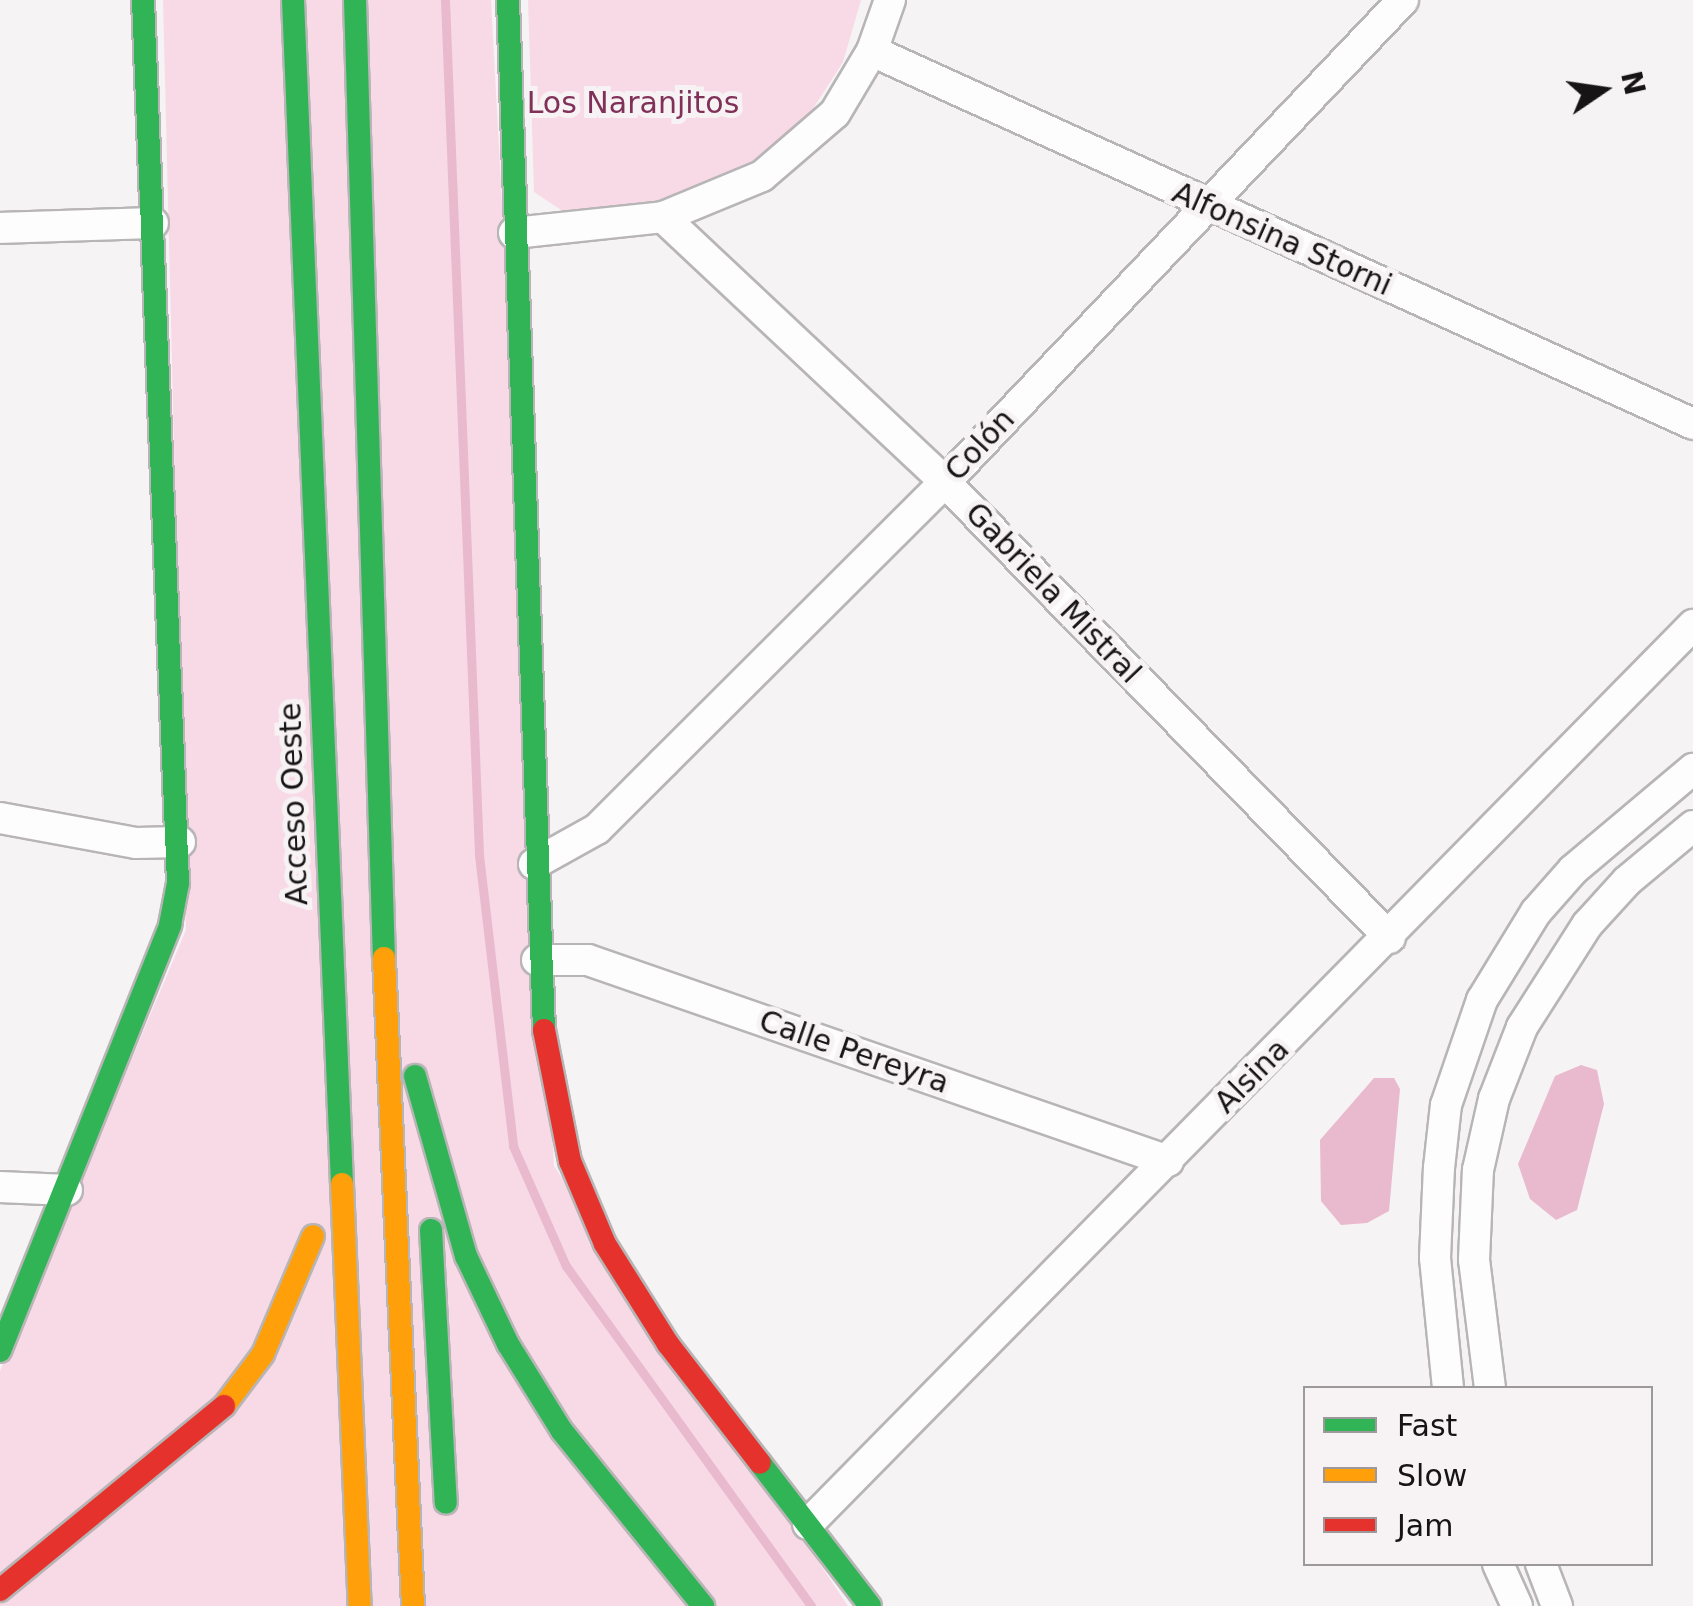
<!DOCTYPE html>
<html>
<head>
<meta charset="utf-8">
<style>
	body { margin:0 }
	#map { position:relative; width:1693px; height:1606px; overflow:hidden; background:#f6f3f4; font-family:"DejaVu Sans",sans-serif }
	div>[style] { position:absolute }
	.green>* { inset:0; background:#f8dae6 }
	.water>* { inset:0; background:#e9bace }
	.stream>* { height:9px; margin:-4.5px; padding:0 4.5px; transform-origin:4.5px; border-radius:4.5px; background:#e9bace }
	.roads { filter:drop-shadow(2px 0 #b8b5b6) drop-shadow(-2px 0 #b8b5b6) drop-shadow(0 2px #b8b5b6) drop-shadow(0 -2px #b8b5b6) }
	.street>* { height:30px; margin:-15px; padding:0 15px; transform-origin:15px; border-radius:15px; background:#fefdfd }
	.fast>* { height:22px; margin:-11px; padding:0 11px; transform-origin:11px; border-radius:11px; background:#30b455 }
	.slow>* { height:22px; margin:-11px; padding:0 11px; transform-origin:11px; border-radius:11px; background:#ff9f0a }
	.jam>* { height:22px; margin:-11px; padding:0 11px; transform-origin:11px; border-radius:11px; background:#e5322d }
	span { translate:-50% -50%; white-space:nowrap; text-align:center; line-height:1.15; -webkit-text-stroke:10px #f7f2f4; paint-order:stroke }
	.park-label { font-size:30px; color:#803158 }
	.street-label { font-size:30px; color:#161415 }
	.legend { position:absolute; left:1303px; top:1386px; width:350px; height:180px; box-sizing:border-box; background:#f7f2f4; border:2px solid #9d999b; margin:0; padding:12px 18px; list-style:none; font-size:30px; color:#161415 }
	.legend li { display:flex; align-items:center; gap:20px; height:50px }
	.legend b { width:50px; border:2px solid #9d999b }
	.north { position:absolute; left:1553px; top:40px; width:100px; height:100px; -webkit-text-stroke:8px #f7f2f4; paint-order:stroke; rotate:77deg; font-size:28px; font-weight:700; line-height:40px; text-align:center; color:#161415 }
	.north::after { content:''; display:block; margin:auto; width:35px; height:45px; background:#161415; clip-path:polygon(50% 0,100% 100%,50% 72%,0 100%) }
</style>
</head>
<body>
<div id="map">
	<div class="green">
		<i style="clip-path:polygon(163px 0,491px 0,554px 1166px,848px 1606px,0 1606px,0 1371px,186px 930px)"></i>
		<i style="clip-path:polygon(528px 0,861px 0,843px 62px,798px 132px,742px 172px,661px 202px,573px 218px,534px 192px)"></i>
	</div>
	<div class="water">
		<i style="clip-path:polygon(1581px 1065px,1597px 1070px,1604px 1104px,1577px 1210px,1556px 1220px,1530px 1199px,1518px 1164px,1555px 1076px)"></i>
		<i style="clip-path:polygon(1374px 1078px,1394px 1078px,1400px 1089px,1389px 1211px,1367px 1223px,1341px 1225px,1321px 1201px,1320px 1140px)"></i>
	</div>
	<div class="stream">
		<i style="left:445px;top:0;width:856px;rotate:87.72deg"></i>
		<i style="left:479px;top:855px;width:293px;rotate:83.3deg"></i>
		<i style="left:513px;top:1146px;width:131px;rotate:66.2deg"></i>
		<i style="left:566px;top:1266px;width:419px;rotate:54.2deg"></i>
	</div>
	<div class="roads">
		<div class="street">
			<i style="left:872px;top:51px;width:902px;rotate:24.43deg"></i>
			<i style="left:663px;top:217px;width:387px;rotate:43.2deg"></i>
			<i style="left:945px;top:482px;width:637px;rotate:45.7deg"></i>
			<i style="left:0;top:228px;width:153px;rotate:-1.9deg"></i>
			<i style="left:514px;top:233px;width:150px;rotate:-6.1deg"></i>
			<i style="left:663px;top:217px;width:107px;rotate:-22.5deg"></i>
			<i style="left:762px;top:176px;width:96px;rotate:-40.8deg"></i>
			<i style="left:835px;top:113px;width:72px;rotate:-59.2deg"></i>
			<i style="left:872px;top:51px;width:54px;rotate:-70.6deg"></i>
			<i style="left:0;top:818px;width:138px;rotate:10.4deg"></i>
			<i style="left:136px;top:843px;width:44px;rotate:-1.3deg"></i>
			<i style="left:534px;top:864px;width:72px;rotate:-29.1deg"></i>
			<i style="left:597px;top:829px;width:95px;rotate:-45deg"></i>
			<i style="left:664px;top:762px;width:397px;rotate:-44.9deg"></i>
			<i style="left:945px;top:482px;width:665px;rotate:-46.46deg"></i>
			<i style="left:537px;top:960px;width:51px"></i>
			<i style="left:588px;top:960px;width:614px;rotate:19.11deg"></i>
			<i style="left:0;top:1187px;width:67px;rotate:2.6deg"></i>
			<i style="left:1448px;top:1388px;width:131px;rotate:-95.7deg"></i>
			<i style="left:1435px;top:1258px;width:90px;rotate:-87.5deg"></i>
			<i style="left:1439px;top:1168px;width:63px;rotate:-83.7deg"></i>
			<i style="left:1446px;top:1105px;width:111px;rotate:-71.1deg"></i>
			<i style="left:1482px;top:1000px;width:103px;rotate:-58.5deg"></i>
			<i style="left:1536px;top:912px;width:56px;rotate:-48.6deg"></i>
			<i style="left:1573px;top:870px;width:157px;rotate:-40.1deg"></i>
			<i style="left:1490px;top:1388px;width:129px;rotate:-97.1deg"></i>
			<i style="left:1474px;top:1260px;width:90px;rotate:-87.5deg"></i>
			<i style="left:1478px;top:1170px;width:73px;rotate:-77.3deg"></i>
			<i style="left:1494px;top:1099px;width:77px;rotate:-68.7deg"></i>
			<i style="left:1522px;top:1027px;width:121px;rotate:-57.5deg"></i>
			<i style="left:1587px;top:925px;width:59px;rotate:-47.7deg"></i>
			<i style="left:1627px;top:881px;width:86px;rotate:-39.8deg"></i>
			<i style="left:808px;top:1524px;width:1262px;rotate:-45.45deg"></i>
			<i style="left:1498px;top:1564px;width:46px;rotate:65.7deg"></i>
			<i style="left:1541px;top:1564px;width:45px;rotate:69.1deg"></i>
		</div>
		<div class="fast">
			<i style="left:293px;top:0;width:1185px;rotate:87.63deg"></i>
			<i style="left:355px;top:0;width:958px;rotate:88.27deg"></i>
			<i style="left:508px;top:0;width:1031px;rotate:88deg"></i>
			<i style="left:415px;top:1076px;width:187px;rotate:74.2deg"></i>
			<i style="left:466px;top:1256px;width:98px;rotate:64.5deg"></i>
			<i style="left:508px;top:1344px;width:102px;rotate:58.2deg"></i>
			<i style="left:562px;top:1431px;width:225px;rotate:51.1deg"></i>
			<i style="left:431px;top:1230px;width:273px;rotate:86.9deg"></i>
			<i style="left:0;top:1351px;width:459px;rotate:-68.2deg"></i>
			<i style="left:170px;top:925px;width:43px;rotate:-79.2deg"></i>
			<i style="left:178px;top:883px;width:884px;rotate:-92.27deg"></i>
			<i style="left:760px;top:1463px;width:180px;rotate:52.4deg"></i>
		</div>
		<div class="slow">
			<i style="left:384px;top:958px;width:649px;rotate:87.44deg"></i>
			<i style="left:342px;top:1184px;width:422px;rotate:87.6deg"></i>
			<i style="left:224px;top:1406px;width:65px;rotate:-53.1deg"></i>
			<i style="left:263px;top:1354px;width:128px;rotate:-67deg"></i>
		</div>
		<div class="jam">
			<i style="left:544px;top:1030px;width:134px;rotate:78.8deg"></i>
			<i style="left:570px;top:1161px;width:90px;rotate:67.1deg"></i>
			<i style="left:605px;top:1244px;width:118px;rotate:57.8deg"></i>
			<i style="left:668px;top:1344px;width:150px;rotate:52.3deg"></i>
			<i style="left:0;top:1590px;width:290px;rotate:-39.4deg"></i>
		</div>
	</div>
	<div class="park-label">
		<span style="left:633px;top:103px">Los Naranjitos</span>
	</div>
	<div class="street-label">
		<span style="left:1282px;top:239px;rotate:24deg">Alfonsina Storni</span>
		<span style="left:980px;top:445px;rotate:-47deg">Colón</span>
		<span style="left:1053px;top:593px;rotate:46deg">Gabriela Mistral</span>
		<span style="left:294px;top:804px;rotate:-92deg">Acceso Oeste</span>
		<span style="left:854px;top:1052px;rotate:19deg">Calle Pereyra</span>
		<span style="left:1252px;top:1076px;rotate:-45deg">Alsina</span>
	</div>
	<ul class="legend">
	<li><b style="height:12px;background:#30b455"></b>Fast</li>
	<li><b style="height:12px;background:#ff9f0a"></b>Slow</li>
	<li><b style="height:12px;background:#e5322d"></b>Jam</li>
	</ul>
	<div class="north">N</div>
</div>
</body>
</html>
